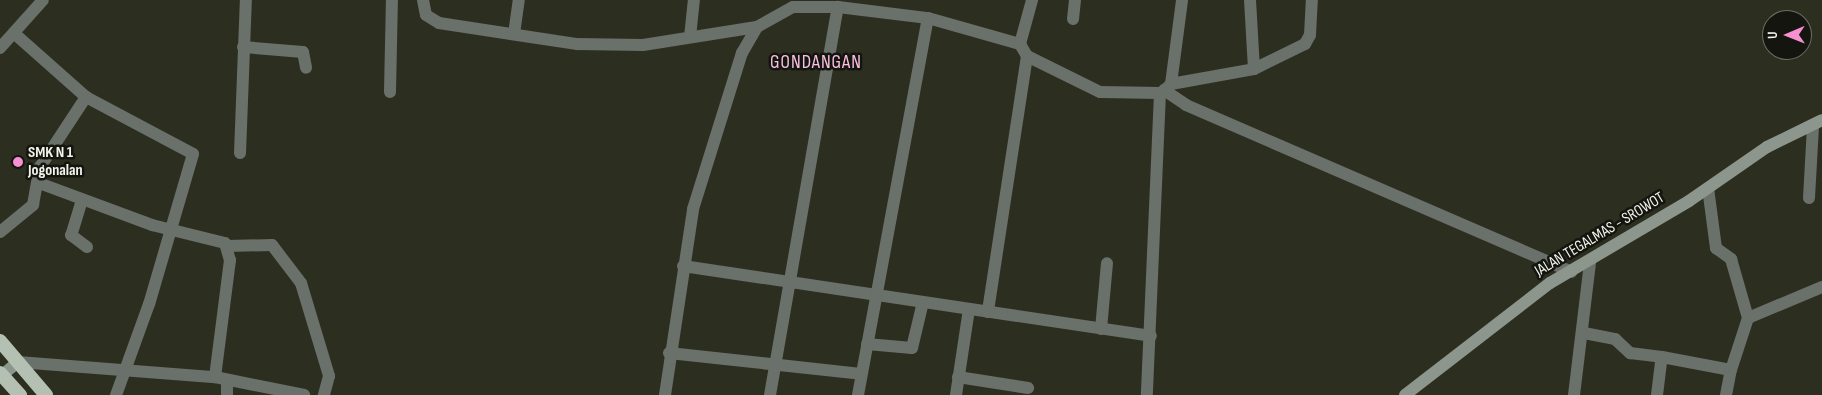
<!DOCTYPE html>
<html>
<head>
<meta charset="utf-8">
<style>
	body { margin:0 }
	#map { position:relative; width:1822px; height:395px; overflow:hidden; background:#2c2e20; font-family:"Sofia Sans Condensed",sans-serif }
	div>[style] { position:absolute }
	.minor>* { height:12px; margin:-6px; padding:0 6px; transform-origin:6px; border-radius:6px; background:#6a706a }
	.secondary>* { height:12px; margin:-6px; padding:0 6px; transform-origin:6px; border-radius:6px; background:#8d968c }
	.trunk>* { height:14px; margin:-7px; padding:0 7px; transform-origin:7px; border-radius:7px; background:#b4c0b2 }
	.dots>* { width:14px; height:14px; translate:-50% -50%; box-sizing:border-box; border:2px solid #14150f; border-radius:50% }
	span { translate:-50% -50%; white-space:nowrap; text-align:center; line-height:1.15; -webkit-text-stroke:5px #14150f; paint-order:stroke }
	.poi-label { font-size:16px; color:#f3f5ec; font-weight:700 }
	.left { translate:0 -50%; text-align:left }
	.street-label { font-size:16px; color:#f3f5ec }
	.quarter-label { font-size:19px; color:#fbc0e3; letter-spacing:1px }
	.north { position:absolute; left:1762px; top:10px; width:50px; height:50px; box-sizing:border-box; background:#14150f; border:1px solid #6d6f67; border-radius:50%; rotate:269deg; font-size:14px; font-weight:700; line-height:20px; text-align:center; color:#f3f5ec }
	.north::after { content:''; display:block; margin:auto; width:18px; height:22px; background:#f690d0; clip-path:polygon(50% 0,100% 100%,50% 72%,0 100%) }
</style>
</head>
<body>
<div id="map">
	<div class="minor">
		<i style="left:423px;top:0;width:15px;rotate:79deg"></i>
		<i style="left:426px;top:15px;width:15px;rotate:32deg"></i>
		<i style="left:439px;top:23px;width:140px;rotate:8.7deg"></i>
		<i style="left:577px;top:44px;width:66px;rotate:0.9deg"></i>
		<i style="left:643px;top:45px;width:115px;rotate:-9deg"></i>
		<i style="left:1250px;top:0;width:69px;rotate:86.7deg"></i>
		<i style="left:1073px;top:19px;width:19px;rotate:-84deg"></i>
		<i style="left:514px;top:34px;width:34px;rotate:-82deg"></i>
		<i style="left:690px;top:37px;width:37px;rotate:-84deg"></i>
		<i style="left:1020px;top:44px;width:46px;rotate:-74.7deg"></i>
		<i style="left:243px;top:47px;width:60px;rotate:4.8deg"></i>
		<i style="left:303px;top:52px;width:16px;rotate:79deg"></i>
		<i style="left:0;top:48px;width:64px;rotate:-48.1deg"></i>
		<i style="left:1027px;top:56px;width:81px;rotate:26.3deg"></i>
		<i style="left:1100px;top:92px;width:60px;rotate:1deg"></i>
		<i style="left:1160px;top:93px;width:302px;rotate:92.5deg"></i>
		<i style="left:1171px;top:84px;width:84px;rotate:-10.2deg"></i>
		<i style="left:1254px;top:69px;width:57px;rotate:-26.1deg"></i>
		<i style="left:1305px;top:44px;width:10px;rotate:-61deg"></i>
		<i style="left:1310px;top:35px;width:35px;rotate:-87deg"></i>
		<i style="left:1166px;top:89px;width:7px;rotate:-45deg"></i>
		<i style="left:1171px;top:84px;width:85px;rotate:-82.5deg"></i>
		<i style="left:1164px;top:90px;width:27px;rotate:34deg"></i>
		<i style="left:1186px;top:105px;width:420px;rotate:23.4deg"></i>
		<i style="left:390px;top:92px;width:92px;rotate:-88.8deg"></i>
		<i style="left:86px;top:97px;width:121px;rotate:28deg"></i>
		<i style="left:193px;top:154px;width:156px;rotate:106.3deg"></i>
		<i style="left:149px;top:304px;width:97px;rotate:109.9deg"></i>
		<i style="left:240px;top:153px;width:153px;rotate:-87.8deg"></i>
		<i style="left:39px;top:183px;width:121px;rotate:20.4deg"></i>
		<i style="left:152px;top:225px;width:75px;rotate:13.9deg"></i>
		<i style="left:225px;top:243px;width:18px;rotate:74deg"></i>
		<i style="left:230px;top:260px;width:118px;rotate:97.3deg"></i>
		<i style="left:1708px;top:188px;width:61px;rotate:82.4deg"></i>
		<i style="left:1716px;top:248px;width:19px;rotate:36deg"></i>
		<i style="left:1731px;top:259px;width:61px;rotate:73.9deg"></i>
		<i style="left:1809px;top:198px;width:72px;rotate:-86.8deg"></i>
		<i style="left:82px;top:200px;width:37px;rotate:107deg"></i>
		<i style="left:71px;top:235px;width:20px;rotate:37deg"></i>
		<i style="left:0;top:232px;width:43px;rotate:-39.3deg"></i>
		<i style="left:33px;top:205px;width:39px;rotate:-80deg"></i>
		<i style="left:40px;top:167px;width:84px;rotate:-56.7deg"></i>
		<i style="left:86px;top:97px;width:95px;rotate:-138.4deg"></i>
		<i style="left:227px;top:246px;width:45px;rotate:-1.3deg"></i>
		<i style="left:272px;top:245px;width:48px;rotate:52.7deg"></i>
		<i style="left:301px;top:283px;width:97px;rotate:73.2deg"></i>
		<i style="left:329px;top:376px;width:20px;rotate:105deg"></i>
		<i style="left:683px;top:266px;width:473px;rotate:8.5deg"></i>
		<i style="left:1101px;top:329px;width:66px;rotate:-84.8deg"></i>
		<i style="left:1584px;top:333px;width:32px;rotate:11deg"></i>
		<i style="left:1615px;top:339px;width:21px;rotate:43deg"></i>
		<i style="left:1630px;top:353px;width:32px;rotate:7deg"></i>
		<i style="left:867px;top:344px;width:45px;rotate:5.1deg"></i>
		<i style="left:912px;top:348px;width:47px;rotate:-76.6deg"></i>
		<i style="left:669px;top:353px;width:193px;rotate:6.2deg"></i>
		<i style="left:18px;top:362px;width:198px;rotate:4.4deg"></i>
		<i style="left:215px;top:377px;width:91px;rotate:11.4deg"></i>
		<i style="left:958px;top:377px;width:71px;rotate:8.9deg"></i>
		<i style="left:227px;top:395px;width:15px;rotate:-90deg"></i>
		<i style="left:665px;top:395px;width:188px;rotate:-81.4deg"></i>
		<i style="left:693px;top:209px;width:164px;rotate:-72.6deg"></i>
		<i style="left:742px;top:53px;width:30px;rotate:-60deg"></i>
		<i style="left:757px;top:27px;width:41px;rotate:-29.1deg"></i>
		<i style="left:793px;top:7px;width:45px"></i>
		<i style="left:838px;top:7px;width:91px;rotate:7deg"></i>
		<i style="left:928px;top:18px;width:96px;rotate:15.8deg"></i>
		<i style="left:1020px;top:44px;width:14px;rotate:60deg"></i>
		<i style="left:1027px;top:56px;width:259px;rotate:98.7deg"></i>
		<i style="left:770px;top:395px;width:394px;rotate:-80.1deg"></i>
		<i style="left:858px;top:395px;width:383px;rotate:-79.5deg"></i>
		<i style="left:956px;top:395px;width:87px;rotate:-81.4deg"></i>
		<i style="left:1574px;top:395px;width:133px;rotate:-83.1deg"></i>
		<i style="left:1657px;top:395px;width:38px;rotate:-83deg"></i>
		<i style="left:1662px;top:357px;width:70px;rotate:10.7deg"></i>
		<i style="left:1731px;top:370px;width:55px;rotate:-71.9deg"></i>
		<i style="left:1748px;top:318px;width:80px;rotate:-22.7deg"></i>
		<i style="left:1726px;top:395px;width:25px;rotate:-79deg"></i>
	</div>
	<div class="secondary">
		<i style="left:0;top:377px;width:23px;rotate:-40deg"></i>
		<i style="left:1405px;top:395px;width:183px;rotate:-37.7deg"></i>
		<i style="left:1550px;top:283px;width:161px;rotate:-30.5deg"></i>
		<i style="left:1689px;top:201px;width:95px;rotate:-34.7deg"></i>
		<i style="left:1767px;top:147px;width:61px;rotate:-26.1deg"></i>
	</div>
	<div class="trunk">
		<i style="left:0;top:341px;width:71px;rotate:49.6deg"></i>
		<i style="left:0;top:373px;width:30px;rotate:48deg"></i>
	</div>
	<div class="dots">
		<i style="left:18px;top:162px;background:#f690d0"></i>
	</div>
	<div class="poi-label">
		<span class="left" style="left:28px;top:162px">SMK N 1<br>Jogonalan</span>
	</div>
	<div class="street-label">
		<span style="left:1600px;top:235px;rotate:-31deg">JALAN TEGALMAS - SROWOT</span>
	</div>
	<div class="quarter-label">
		<span style="left:816px;top:63px">GONDANGAN</span>
	</div>
	<div class="north">U</div>
</div>
</body>
</html>
